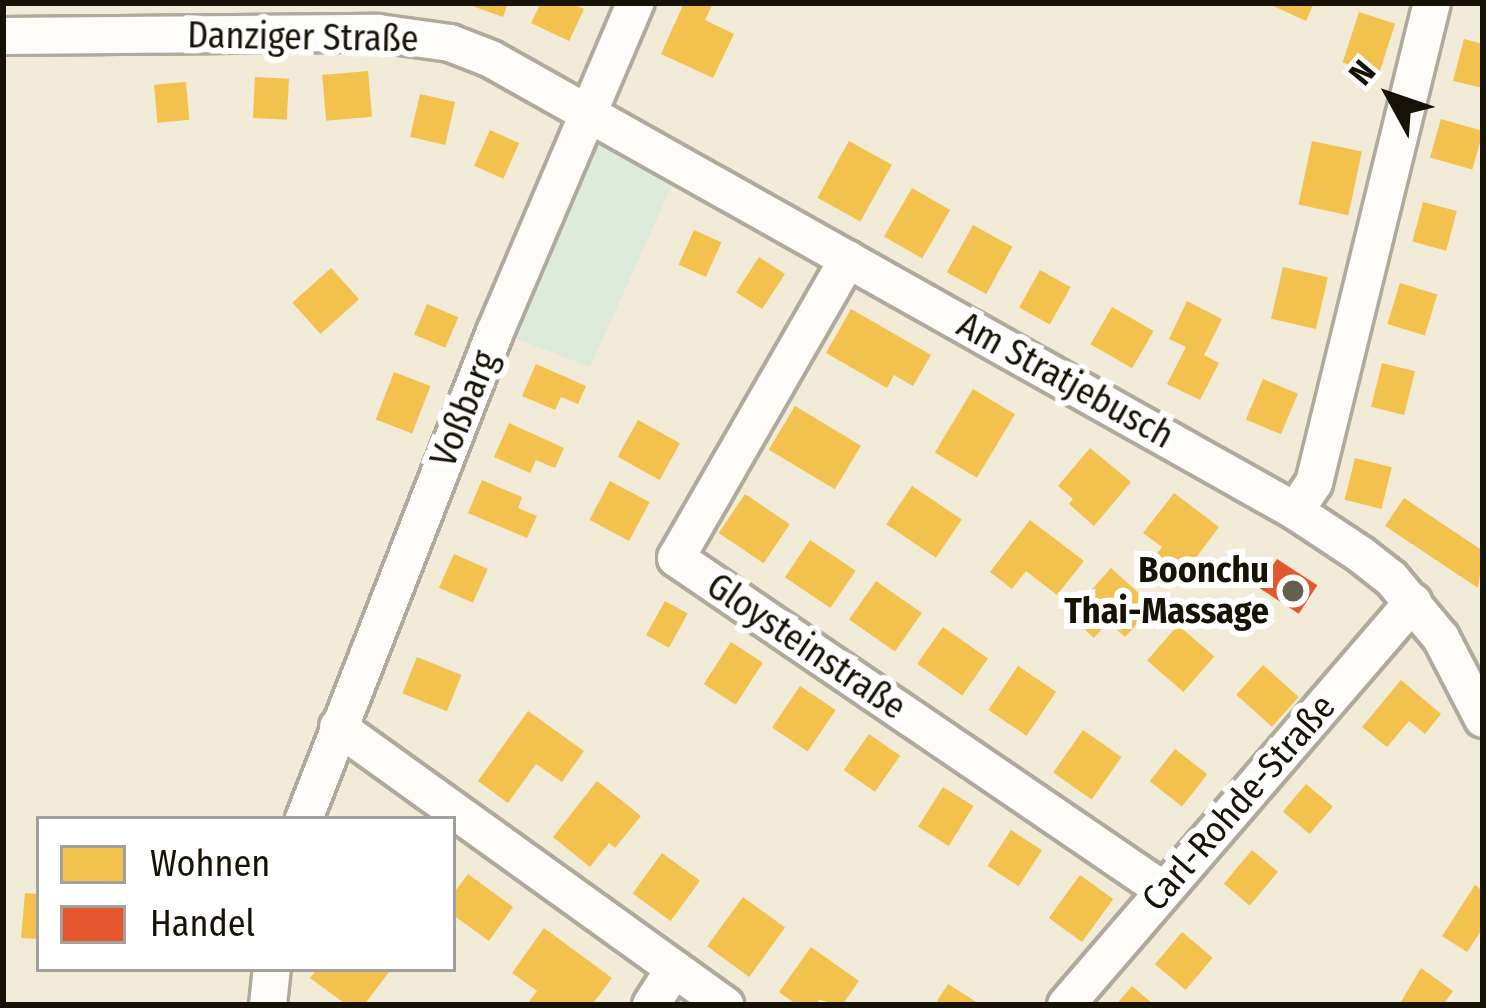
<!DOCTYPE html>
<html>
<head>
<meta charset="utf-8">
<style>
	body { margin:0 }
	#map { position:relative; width:1486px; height:1008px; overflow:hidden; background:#f2ebd8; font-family:"Fira Sans Condensed",sans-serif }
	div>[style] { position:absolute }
	.green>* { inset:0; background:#deeada }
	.homes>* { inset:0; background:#f2c14e; transform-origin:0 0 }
	.shops>* { inset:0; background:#e4572e; transform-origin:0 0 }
	.roads { filter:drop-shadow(3px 0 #afaa9b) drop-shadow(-3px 0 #afaa9b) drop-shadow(0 3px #afaa9b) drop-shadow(0 -3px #afaa9b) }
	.minor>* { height:36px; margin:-18px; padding:0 18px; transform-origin:18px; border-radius:18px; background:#fdfcf9 }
	.dots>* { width:33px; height:33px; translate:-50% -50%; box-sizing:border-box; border:6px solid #fff; border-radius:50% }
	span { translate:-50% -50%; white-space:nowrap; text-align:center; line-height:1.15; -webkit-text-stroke:12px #fff; paint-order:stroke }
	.street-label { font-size:36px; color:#161205 }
	.poi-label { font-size:36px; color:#161205; font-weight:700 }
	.right { translate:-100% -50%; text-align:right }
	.frame { position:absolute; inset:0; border:6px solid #161205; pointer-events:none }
	.legend { position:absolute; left:36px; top:816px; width:420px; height:156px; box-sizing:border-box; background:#fff; border:3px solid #a2a09b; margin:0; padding:15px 21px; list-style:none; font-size:36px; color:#161205 }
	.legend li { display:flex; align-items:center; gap:24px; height:60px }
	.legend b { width:60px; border:3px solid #a2a09b }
	.north { position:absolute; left:1330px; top:36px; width:120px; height:120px; -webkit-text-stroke:9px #fff; paint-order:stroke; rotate:310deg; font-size:33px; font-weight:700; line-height:48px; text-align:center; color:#161205 }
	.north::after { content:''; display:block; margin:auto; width:42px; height:54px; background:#161205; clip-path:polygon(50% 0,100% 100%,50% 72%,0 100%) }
</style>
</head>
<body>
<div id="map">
	<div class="green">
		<i style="clip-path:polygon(588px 147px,604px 147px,672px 185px,590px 367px,512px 337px)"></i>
	</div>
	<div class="homes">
		<i style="clip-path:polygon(464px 3px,508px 3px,503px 17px)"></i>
		<i style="clip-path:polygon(541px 3px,571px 3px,584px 9px,569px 41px,531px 23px)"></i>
		<i style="clip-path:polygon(684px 3px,713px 3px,705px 20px,734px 34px,713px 78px,661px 54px)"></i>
		<i style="clip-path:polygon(1267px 3px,1314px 3px,1306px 21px)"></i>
		<i style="left:1359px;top:12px;width:38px;height:53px;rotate:18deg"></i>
		<i style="clip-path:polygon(1464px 39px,1483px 44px,1483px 88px,1453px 81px)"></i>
		<i style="left:368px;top:71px;width:46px;height:46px;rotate:85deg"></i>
		<i style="left:255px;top:77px;width:34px;height:41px;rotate:3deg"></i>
		<i style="left:186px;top:82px;width:38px;height:32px;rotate:85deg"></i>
		<i style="left:420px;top:94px;width:36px;height:44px;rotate:13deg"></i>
		<i style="left:1441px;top:119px;width:44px;height:40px;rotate:16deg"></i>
		<i style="left:490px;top:130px;width:32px;height:39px;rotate:24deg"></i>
		<i style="left:849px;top:141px;width:49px;height:65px;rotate:29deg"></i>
		<i style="left:1312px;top:141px;width:51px;height:65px;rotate:12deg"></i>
		<i style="left:912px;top:188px;width:44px;height:56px;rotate:30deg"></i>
		<i style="left:1423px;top:202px;width:35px;height:41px;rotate:15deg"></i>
		<i style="left:973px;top:225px;width:45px;height:54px;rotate:29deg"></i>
		<i style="left:694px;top:230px;width:30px;height:38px;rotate:24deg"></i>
		<i style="left:759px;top:257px;width:31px;height:42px;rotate:33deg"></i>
		<i style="left:1283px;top:267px;width:46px;height:53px;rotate:13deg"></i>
		<i style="left:331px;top:268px;width:42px;height:52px;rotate:48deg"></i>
		<i style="left:1040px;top:270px;width:35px;height:43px;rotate:29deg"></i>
		<i style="left:1400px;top:283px;width:39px;height:43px;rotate:17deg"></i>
		<i style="clip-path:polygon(1187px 301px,1222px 319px,1204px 355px,1219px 363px,1200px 400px,1167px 384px,1186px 347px,1169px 339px)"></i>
		<i style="left:427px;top:304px;width:34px;height:33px;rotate:23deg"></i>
		<i style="left:1112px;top:307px;width:48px;height:43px;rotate:30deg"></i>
		<i style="clip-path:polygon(851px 309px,931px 355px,913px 386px,894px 375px,887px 388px,826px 353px)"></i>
		<i style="left:1382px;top:363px;width:34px;height:45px;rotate:14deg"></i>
		<i style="clip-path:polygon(536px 364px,586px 386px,578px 404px,561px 397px,555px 410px,522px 396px)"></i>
		<i style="left:394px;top:372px;width:39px;height:51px;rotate:21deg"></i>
		<i style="left:1263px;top:379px;width:38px;height:44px;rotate:23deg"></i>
		<i style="left:973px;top:389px;width:49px;height:74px;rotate:31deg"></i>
		<i style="left:795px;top:406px;width:77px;height:51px;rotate:31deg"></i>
		<i style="left:638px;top:420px;width:48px;height:42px;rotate:29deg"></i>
		<i style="clip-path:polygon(509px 423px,564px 448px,555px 468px,536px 460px,530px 473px,494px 457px)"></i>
		<i style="clip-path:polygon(1090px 448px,1131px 482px,1094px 526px,1069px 504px,1073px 499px,1058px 486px)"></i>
		<i style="left:1355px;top:458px;width:38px;height:43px;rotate:14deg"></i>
		<i style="clip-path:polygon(482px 480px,522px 497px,518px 508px,537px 516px,527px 538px,468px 513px)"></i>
		<i style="left:610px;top:481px;width:45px;height:44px;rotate:28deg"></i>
		<i style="left:912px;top:486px;width:60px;height:46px;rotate:34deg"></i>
		<i style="clip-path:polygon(1174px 493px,1219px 527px,1183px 575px,1156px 555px,1162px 547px,1143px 533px)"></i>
		<i style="left:745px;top:494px;width:54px;height:47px;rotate:34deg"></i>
		<i style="clip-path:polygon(1404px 498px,1483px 551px,1478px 588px,1385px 526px)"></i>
		<i style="clip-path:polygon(1030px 520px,1084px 561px,1057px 595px,1026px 571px,1012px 589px,990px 572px)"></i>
		<i style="left:810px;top:540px;width:55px;height:45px;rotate:34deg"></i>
		<i style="left:454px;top:554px;width:37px;height:37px;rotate:24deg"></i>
		<i style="clip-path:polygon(1111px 568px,1153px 606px,1125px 637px,1108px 622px,1094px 638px,1069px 615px)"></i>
		<i style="left:876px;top:581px;width:56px;height:47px;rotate:35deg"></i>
		<i style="left:665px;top:601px;width:26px;height:39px;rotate:29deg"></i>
		<i style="left:1178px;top:625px;width:48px;height:47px;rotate:41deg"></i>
		<i style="left:943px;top:627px;width:55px;height:45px;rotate:35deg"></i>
		<i style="left:731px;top:642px;width:38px;height:50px;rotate:33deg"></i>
		<i style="left:417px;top:657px;width:48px;height:39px;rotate:22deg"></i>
		<i style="left:1263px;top:665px;width:48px;height:40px;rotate:42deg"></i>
		<i style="left:1018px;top:666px;width:46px;height:53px;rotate:34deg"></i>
		<i style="clip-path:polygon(1401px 680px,1441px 714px,1425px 734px,1409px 721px,1387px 747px,1362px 727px)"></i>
		<i style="left:800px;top:686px;width:43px;height:50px;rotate:34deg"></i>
		<i style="clip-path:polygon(528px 711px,584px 751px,562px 782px,536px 764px,508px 803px,478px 781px)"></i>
		<i style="left:1083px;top:730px;width:47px;height:52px;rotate:35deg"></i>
		<i style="left:869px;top:734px;width:38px;height:44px;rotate:35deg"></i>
		<i style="left:1175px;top:749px;width:41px;height:41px;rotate:38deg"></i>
		<i style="clip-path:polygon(597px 781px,641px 816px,615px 848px,609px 843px,590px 867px,553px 837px)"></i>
		<i style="left:1306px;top:784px;width:35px;height:36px;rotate:40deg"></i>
		<i style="left:943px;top:787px;width:36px;height:47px;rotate:32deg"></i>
		<i style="left:1011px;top:830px;width:37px;height:43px;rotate:33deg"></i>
		<i style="left:1252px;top:850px;width:34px;height:44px;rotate:40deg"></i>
		<i style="left:662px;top:853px;width:47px;height:50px;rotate:36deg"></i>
		<i style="clip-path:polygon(468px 874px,513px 907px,489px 941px,453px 915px,453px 894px)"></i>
		<i style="left:1080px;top:875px;width:41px;height:53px;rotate:36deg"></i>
		<i style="clip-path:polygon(1475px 885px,1483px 891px,1483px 928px,1467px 952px,1442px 936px)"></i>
		<i style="clip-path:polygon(25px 893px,39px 894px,39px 939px,21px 938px)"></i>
		<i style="left:743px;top:897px;width:52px;height:61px;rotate:36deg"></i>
		<i style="clip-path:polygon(544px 928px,612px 978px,592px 1005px,528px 1003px,537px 991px,512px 973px)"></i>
		<i style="left:1182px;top:932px;width:40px;height:42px;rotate:40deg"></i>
		<i style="clip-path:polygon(811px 947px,859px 981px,842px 1005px,819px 1000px,816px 1005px,797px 1005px,779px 992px)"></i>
		<i style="clip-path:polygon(1421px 968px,1453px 991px,1443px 1005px,1399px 1005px)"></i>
		<i style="clip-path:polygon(317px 969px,385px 969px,389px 972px,364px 1005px,347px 1005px,310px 978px)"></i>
		<i style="clip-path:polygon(948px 984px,981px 1005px,943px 1005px,937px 1001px)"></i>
		<i style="clip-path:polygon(1132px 986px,1154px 1005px,1116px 1005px)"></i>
	</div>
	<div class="shops">
		<i style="left:1277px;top:559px;width:48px;height:34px;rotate:33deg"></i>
	</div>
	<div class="roads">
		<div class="minor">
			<i style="left:3px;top:36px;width:375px;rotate:-0.5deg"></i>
			<i style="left:378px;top:33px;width:73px;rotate:7.9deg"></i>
			<i style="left:450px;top:43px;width:44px;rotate:21.3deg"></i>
			<i style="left:491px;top:59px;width:922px;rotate:29.34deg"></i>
			<i style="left:1295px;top:511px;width:78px;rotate:33.5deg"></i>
			<i style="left:1360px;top:554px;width:39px;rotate:38deg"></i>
			<i style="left:1391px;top:578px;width:78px;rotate:50.2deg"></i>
			<i style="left:1441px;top:638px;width:91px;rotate:62.6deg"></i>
			<i style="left:848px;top:259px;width:345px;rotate:119.9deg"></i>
			<i style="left:676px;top:558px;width:588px;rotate:34.26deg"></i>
			<i style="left:1295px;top:511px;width:34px;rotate:-56deg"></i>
			<i style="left:1314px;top:483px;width:494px;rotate:-76.2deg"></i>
			<i style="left:338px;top:727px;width:477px;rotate:35.7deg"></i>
			<i style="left:304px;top:819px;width:523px;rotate:-68.59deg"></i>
			<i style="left:495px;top:332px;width:358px;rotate:-66.9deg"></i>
			<i style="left:268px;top:1005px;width:36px;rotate:-84deg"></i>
			<i style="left:651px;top:1005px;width:43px;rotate:-57.4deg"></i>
			<i style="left:1066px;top:1005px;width:532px;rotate:-49.27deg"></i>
		</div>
	</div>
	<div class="dots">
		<i style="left:1293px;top:591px;background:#635e4f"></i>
	</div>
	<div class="street-label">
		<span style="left:303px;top:38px;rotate:1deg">Danziger Straße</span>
		<span style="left:1065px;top:381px;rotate:29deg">Am Stratjebusch</span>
		<span style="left:465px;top:409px;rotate:-68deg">Voßbarg</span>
		<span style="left:806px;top:647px;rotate:34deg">Gloysteinstraße</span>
		<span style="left:1239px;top:803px;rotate:-49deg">Carl-Rohde-Straße</span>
	</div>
	<div class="poi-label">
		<span class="right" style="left:1269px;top:591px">Boonchu<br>Thai-Massage</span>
	</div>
	<div class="frame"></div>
	<ul class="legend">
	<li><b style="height:33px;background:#f2c14e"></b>Wohnen</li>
	<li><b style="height:33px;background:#e4572e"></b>Handel</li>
	</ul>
	<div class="north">N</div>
</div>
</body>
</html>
